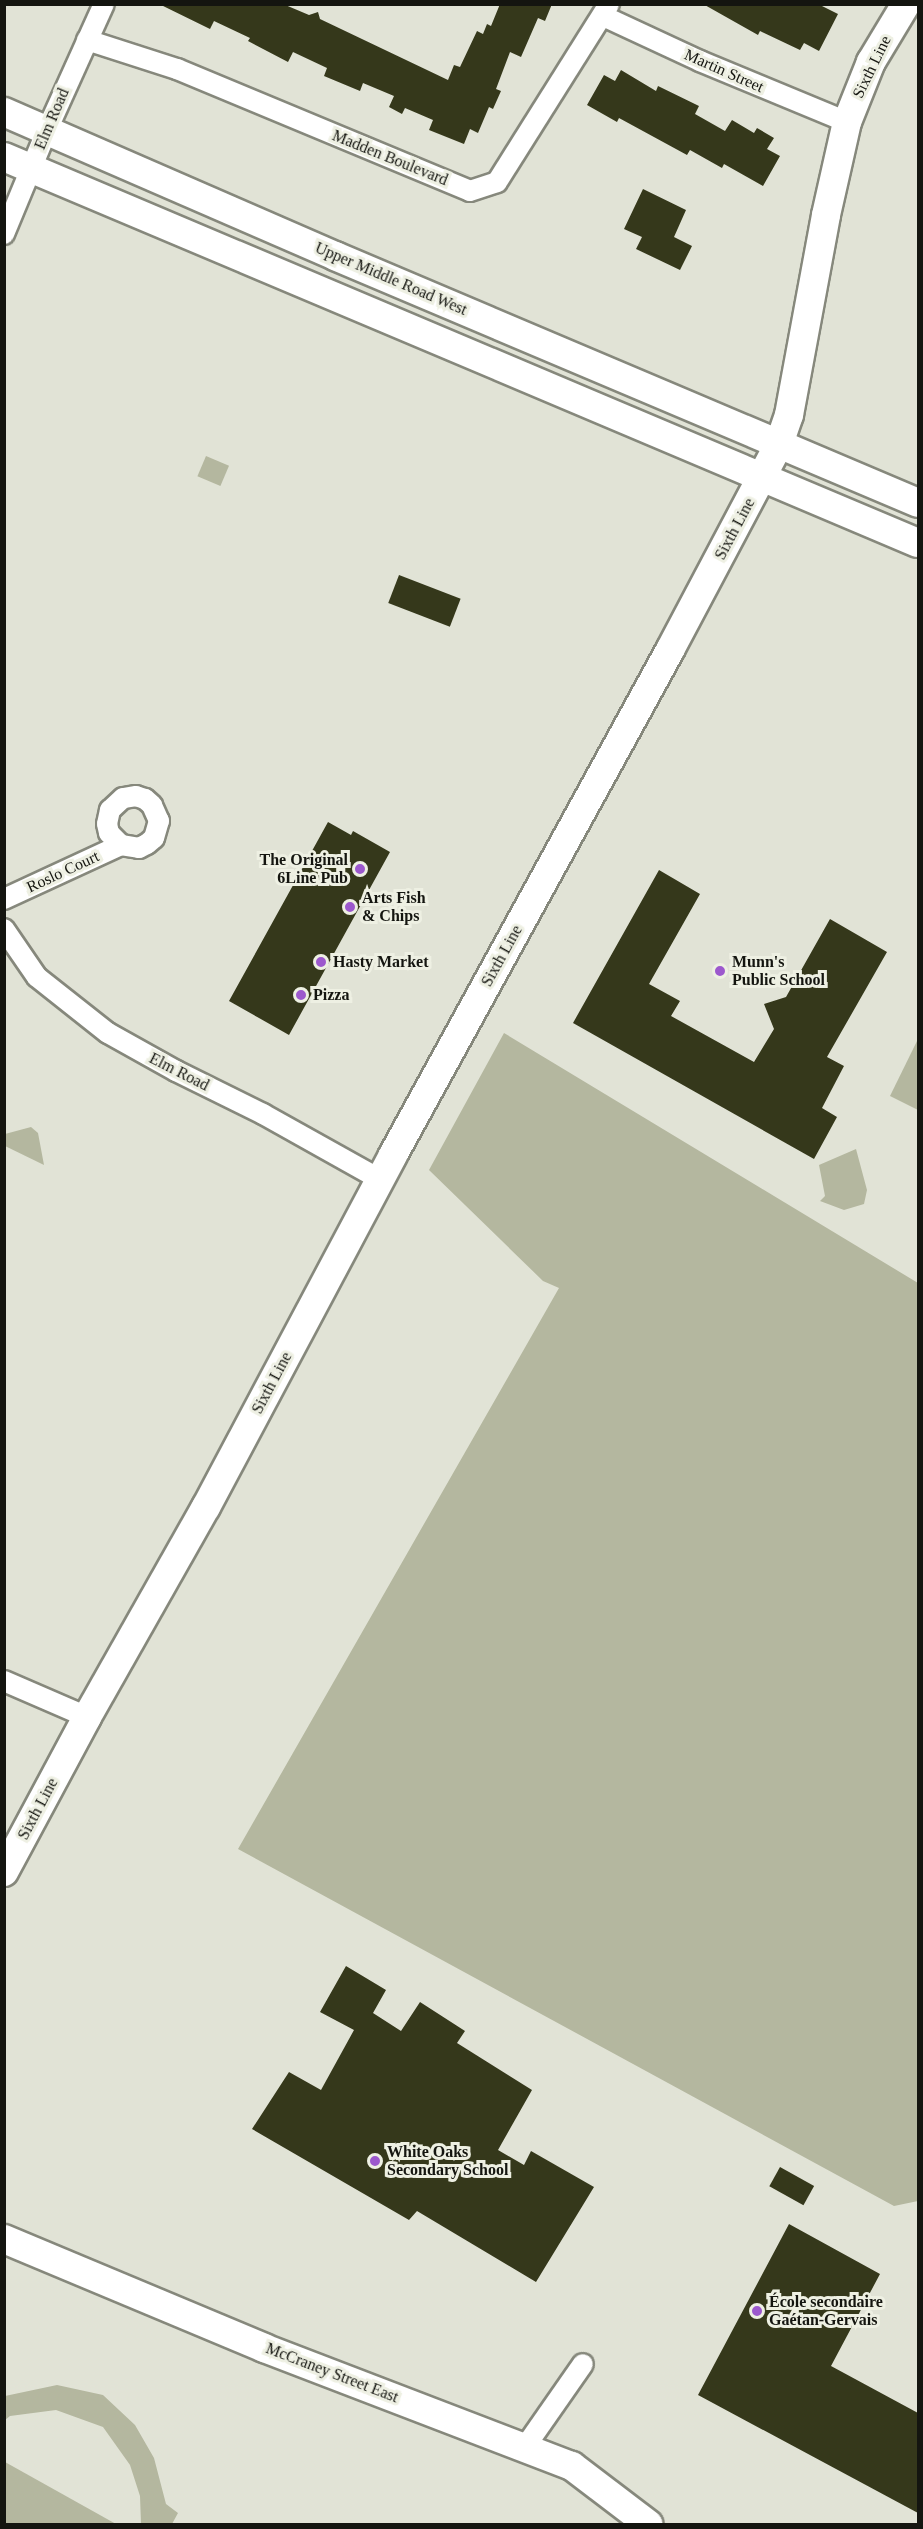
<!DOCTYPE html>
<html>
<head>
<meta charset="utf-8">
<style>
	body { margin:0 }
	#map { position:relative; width:923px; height:2529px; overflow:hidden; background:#e1e3d6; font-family:"Times New Roman",serif }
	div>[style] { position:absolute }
	.green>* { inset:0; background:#b4b79f; transform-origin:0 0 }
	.building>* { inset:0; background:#35381b; transform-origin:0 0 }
	.roads { filter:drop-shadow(2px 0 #86887c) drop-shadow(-2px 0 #86887c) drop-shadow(0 2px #86887c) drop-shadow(0 -2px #86887c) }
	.street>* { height:20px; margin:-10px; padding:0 10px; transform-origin:10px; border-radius:10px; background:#fff }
	.secondary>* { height:28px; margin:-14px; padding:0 14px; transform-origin:14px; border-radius:14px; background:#fff }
	.dots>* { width:16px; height:16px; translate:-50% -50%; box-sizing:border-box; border:3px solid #eef0e3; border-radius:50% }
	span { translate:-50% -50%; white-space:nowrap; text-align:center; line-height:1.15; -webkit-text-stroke:6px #eef0e3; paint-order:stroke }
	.street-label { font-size:16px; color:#141510 }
	.poi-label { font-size:16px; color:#141510; font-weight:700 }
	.right { translate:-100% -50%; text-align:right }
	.left { translate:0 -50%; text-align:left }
	.frame { position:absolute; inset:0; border:6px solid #141510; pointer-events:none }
</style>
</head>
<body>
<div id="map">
	<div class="green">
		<i style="left:206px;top:456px;width:25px;height:22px;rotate:23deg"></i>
		<i style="clip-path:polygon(504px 1033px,918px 1283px,918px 2201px,894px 2206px,238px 1849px,559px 1288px,543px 1281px,429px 1170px)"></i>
		<i style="clip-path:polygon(918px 1039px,918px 1110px,890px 1096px)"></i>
		<i style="clip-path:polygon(31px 1127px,38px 1133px,44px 1165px,5px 1146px,5px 1134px)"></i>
		<i style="clip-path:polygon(856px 1149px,867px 1190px,864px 1204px,844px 1210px,820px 1201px,825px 1196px,819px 1165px)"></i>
		<i style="clip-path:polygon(57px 2385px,103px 2395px,135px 2425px,154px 2458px,166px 2504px,178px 2513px,172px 2524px,141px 2524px,140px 2496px,130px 2465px,103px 2427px,56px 2410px,10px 2416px,5px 2420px,5px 2396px)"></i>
		<i style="clip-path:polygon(4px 2462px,5px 2462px,116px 2524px,5px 2524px)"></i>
	</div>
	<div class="building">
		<i style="clip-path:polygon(159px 4px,283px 4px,309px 15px,318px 12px,320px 19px,448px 80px,454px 65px,460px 67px,477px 31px,483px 34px,487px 24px,491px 26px,500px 4px,552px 4px,545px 21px,538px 18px,521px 57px,510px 52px,496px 89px,501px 91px,493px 109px,489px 107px,478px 133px,470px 129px,464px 144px,429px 130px,433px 120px,405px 108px,402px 114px,389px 107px,394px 96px,363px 83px,360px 91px,324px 76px,327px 68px,293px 52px,288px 62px,248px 41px,250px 38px,214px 21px,210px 29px)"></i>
		<i style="clip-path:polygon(703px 4px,818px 4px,838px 14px,819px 51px,804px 43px,800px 50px,760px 31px,758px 35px)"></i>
		<i style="clip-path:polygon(621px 70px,656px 91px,658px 86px,699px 106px,695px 114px,725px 131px,732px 120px,754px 133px,757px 128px,774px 138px,767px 149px,780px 156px,763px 186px,724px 164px,722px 168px,690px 150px,687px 155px,619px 118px,617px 122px,587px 105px,604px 75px,615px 81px)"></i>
		<i style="clip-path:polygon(643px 189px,686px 210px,674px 237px,692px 246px,680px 270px,636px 249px,642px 237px,624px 229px)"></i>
		<i style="left:399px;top:575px;width:66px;height:30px;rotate:21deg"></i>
		<i style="clip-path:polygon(328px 822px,351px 835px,353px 831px,390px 852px,289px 1035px,229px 1001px)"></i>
		<i style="clip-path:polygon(659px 870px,700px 894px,649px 984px,680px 1001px,671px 1016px,754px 1062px,774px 1029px,764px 1004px,786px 997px,830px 919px,887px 952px,827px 1057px,844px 1066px,822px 1108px,837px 1117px,814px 1159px,573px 1023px)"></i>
		<i style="clip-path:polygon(346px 1966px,386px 1990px,373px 2013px,401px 2031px,420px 2002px,465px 2031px,457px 2043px,532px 2090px,498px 2150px,524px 2165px,531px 2151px,594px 2187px,536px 2282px,417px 2211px,409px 2220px,252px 2129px,289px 2072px,321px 2090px,354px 2030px,320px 2012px)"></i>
		<i style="left:780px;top:2167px;width:39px;height:22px;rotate:29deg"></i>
		<i style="clip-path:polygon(789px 2224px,880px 2274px,831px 2366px,918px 2413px,918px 2513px,698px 2395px)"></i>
	</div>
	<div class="roads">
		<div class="street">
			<i style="left:603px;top:16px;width:107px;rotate:24.9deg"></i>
			<i style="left:700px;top:61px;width:159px;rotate:22.5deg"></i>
			<i style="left:87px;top:40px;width:95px;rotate:17.9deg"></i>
			<i style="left:177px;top:69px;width:317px;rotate:22.6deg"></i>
			<i style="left:470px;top:191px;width:28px;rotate:-18deg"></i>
			<i style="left:497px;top:182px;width:210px;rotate:-57.8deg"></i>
			<i style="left:4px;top:234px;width:113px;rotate:-67.5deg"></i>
			<i style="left:47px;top:130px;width:138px;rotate:-65.7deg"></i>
			<i style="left:4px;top:899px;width:129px;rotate:-24.8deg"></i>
			<i style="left:121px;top:845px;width:18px;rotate:9deg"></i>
			<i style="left:139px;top:848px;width:9px;rotate:-27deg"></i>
			<i style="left:147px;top:844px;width:9px;rotate:-41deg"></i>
			<i style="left:154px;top:838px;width:18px;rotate:-74deg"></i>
			<i style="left:159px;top:821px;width:17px;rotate:-114deg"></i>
			<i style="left:152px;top:805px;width:9px;rotate:-139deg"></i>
			<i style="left:145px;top:799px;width:9px;rotate:-162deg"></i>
			<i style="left:136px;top:796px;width:13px;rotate:171deg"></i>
			<i style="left:123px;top:798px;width:18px;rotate:137deg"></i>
			<i style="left:110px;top:810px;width:14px;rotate:102deg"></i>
			<i style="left:107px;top:824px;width:9px;rotate:77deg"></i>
			<i style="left:109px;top:833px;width:17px;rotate:45deg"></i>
			<i style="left:4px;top:929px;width:58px;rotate:55.5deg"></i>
			<i style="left:37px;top:977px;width:90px;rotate:38.3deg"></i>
			<i style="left:108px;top:1033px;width:78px;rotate:29.2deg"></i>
			<i style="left:176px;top:1071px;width:97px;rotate:26.3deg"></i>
			<i style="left:263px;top:1114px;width:135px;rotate:29.2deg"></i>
			<i style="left:4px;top:1681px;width:90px;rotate:23.4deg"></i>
			<i style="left:525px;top:2447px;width:101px;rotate:-55.1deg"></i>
		</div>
		<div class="secondary">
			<i style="left:4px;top:112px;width:361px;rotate:23.5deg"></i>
			<i style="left:335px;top:256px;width:633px;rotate:22.96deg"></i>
			<i style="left:4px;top:157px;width:992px;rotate:22.9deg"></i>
			<i style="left:4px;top:1872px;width:176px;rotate:-61.8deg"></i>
			<i style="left:87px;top:1717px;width:241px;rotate:-60.5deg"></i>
			<i style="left:206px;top:1507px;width:399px;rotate:-62deg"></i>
			<i style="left:393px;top:1155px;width:576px;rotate:-61.25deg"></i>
			<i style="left:670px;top:650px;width:233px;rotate:-62.1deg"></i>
			<i style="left:779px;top:444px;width:31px;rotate:-71deg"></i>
			<i style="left:789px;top:415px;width:203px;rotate:-79.5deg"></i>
			<i style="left:826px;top:215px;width:95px;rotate:-77.3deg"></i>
			<i style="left:847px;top:122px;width:65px;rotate:-68.2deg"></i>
			<i style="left:871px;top:62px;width:68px;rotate:-58.9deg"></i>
			<i style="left:4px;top:2239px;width:282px;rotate:22.7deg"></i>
			<i style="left:264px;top:2348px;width:330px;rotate:21deg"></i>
			<i style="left:572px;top:2466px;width:96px;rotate:37.3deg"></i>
		</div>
	</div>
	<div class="dots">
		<i style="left:360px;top:869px;background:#9c58cd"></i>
		<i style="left:350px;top:907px;background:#9c58cd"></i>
		<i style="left:321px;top:962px;background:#9c58cd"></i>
		<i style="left:720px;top:971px;background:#9c58cd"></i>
		<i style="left:301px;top:995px;background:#9c58cd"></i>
		<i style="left:375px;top:2161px;background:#9c58cd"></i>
		<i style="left:757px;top:2311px;background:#9c58cd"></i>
	</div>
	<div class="street-label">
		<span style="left:872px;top:67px;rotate:-64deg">Sixth Line</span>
		<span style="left:724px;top:71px;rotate:24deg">Martin Street</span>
		<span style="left:52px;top:119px;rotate:-67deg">Elm Road</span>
		<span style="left:390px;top:158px;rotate:22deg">Madden Boulevard</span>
		<span style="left:391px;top:279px;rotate:23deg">Upper Middle Road West</span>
		<span style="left:735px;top:529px;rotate:-62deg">Sixth Line</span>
		<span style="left:63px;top:872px;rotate:-25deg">Roslo Court</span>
		<span style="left:502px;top:956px;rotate:-61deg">Sixth Line</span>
		<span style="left:179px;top:1072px;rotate:27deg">Elm Road</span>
		<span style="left:272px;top:1383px;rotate:-62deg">Sixth Line</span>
		<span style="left:38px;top:1809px;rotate:-62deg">Sixth Line</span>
		<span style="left:332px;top:2373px;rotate:21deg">McCraney Street East</span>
	</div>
	<div class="poi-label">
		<span class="right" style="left:348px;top:869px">The Original<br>6Line Pub</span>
		<span class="left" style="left:362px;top:907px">Arts Fish<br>&amp; Chips</span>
		<span class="left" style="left:333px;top:962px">Hasty Market</span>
		<span class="left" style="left:732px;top:971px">Munn's<br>Public School</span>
		<span class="left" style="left:313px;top:995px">Pizza</span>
		<span class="left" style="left:387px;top:2161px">White Oaks<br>Secondary School</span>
		<span class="left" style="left:769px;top:2311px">École secondaire<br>Gaétan-Gervais</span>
	</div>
	<div class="frame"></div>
</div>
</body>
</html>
